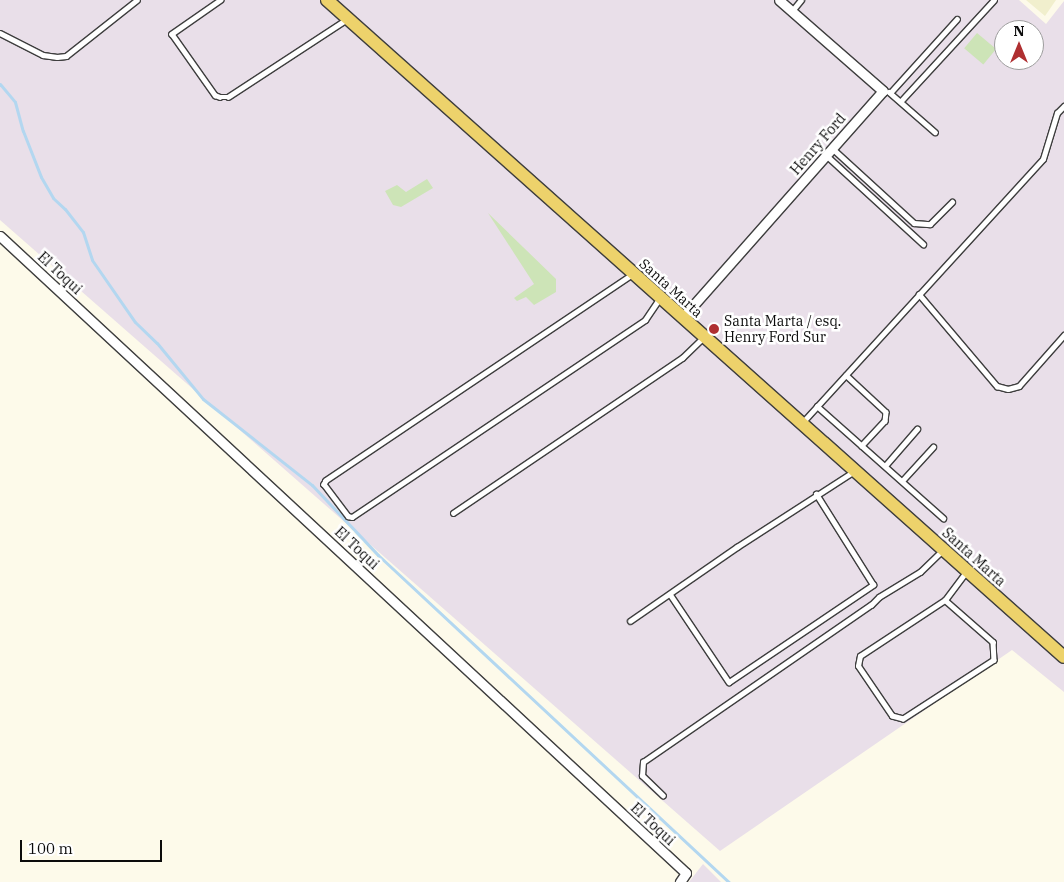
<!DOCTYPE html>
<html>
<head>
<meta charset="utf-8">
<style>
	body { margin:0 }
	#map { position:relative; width:1064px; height:882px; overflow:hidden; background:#fdfaea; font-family:"IBM Plex Serif",serif }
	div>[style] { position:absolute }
	.industrial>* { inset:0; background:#e9dfe9 }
	.farmland>* { inset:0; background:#f1efcd }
	.green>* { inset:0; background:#cde4b7; transform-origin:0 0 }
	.stream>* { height:3px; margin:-1.5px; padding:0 1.5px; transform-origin:1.5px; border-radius:1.5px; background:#b3d7f0 }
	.roads { filter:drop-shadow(1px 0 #3e3e3e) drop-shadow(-1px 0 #3e3e3e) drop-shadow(0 1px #3e3e3e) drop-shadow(0 -1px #3e3e3e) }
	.lane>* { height:4.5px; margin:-2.25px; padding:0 2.25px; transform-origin:2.25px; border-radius:2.25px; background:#fff }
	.street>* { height:9px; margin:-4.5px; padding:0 4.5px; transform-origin:4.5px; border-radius:4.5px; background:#fff }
	.primary>* { height:12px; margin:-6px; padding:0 6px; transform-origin:6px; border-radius:6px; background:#edd26b }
	.dots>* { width:14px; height:14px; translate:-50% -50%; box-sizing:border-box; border:2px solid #fff; border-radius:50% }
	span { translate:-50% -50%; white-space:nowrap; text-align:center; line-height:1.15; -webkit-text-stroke:5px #fff; paint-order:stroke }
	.street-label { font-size:14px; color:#0b0b0b }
	.poi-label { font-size:14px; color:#0b0b0b }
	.left { translate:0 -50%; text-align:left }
	.north { position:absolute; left:994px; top:20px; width:50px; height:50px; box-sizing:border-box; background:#fff; border:1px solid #9d9d9d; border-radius:50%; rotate:0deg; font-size:14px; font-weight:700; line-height:20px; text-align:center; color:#0b0b0b }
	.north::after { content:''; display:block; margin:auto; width:18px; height:22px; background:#af2f31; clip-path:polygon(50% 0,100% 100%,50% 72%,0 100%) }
	.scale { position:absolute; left:20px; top:840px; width:142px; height:22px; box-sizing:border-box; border:2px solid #0b0b0b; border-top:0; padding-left:6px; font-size:15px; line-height:18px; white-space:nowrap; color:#0b0b0b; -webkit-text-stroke:4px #fff; paint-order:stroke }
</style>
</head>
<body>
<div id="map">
	<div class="industrial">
		<i style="clip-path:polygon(evenodd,0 0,1019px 0,1046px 24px,1064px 1px,1064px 692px,1012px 650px,720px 851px,0 220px,0 0,1004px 30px,1034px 30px,1034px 60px,1004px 60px,1004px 30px)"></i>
		<i style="clip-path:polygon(703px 864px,721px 882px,689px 882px)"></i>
	</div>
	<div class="farmland">
		<i style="clip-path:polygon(1026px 0,1056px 0,1045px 16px)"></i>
	</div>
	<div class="green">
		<i style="left:977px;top:33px;width:25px;height:20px;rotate:40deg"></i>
		<i style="clip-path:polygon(427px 179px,433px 188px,401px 207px,393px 205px,385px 191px,397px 185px,406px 192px)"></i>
		<i style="clip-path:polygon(488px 213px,556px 279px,556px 292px,534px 305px,526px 297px,517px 301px,514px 298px,534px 284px)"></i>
	</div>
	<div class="stream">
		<i style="left:0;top:84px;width:23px;rotate:50deg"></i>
		<i style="left:15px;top:102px;width:30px;rotate:75deg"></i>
		<i style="left:23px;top:131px;width:49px;rotate:68.6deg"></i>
		<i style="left:41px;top:177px;width:24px;rotate:60deg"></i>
		<i style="left:53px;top:198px;width:16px;rotate:43deg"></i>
		<i style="left:65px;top:209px;width:29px;rotate:52deg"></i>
		<i style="left:83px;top:232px;width:29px;rotate:72deg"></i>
		<i style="left:92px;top:260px;width:75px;rotate:55.3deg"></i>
		<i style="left:135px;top:322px;width:30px;rotate:44deg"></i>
		<i style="left:157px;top:343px;width:72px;rotate:50.6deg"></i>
		<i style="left:203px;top:399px;width:139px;rotate:38.3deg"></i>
		<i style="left:312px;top:485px;width:96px;rotate:46.7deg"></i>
		<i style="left:378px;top:555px;width:480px;rotate:43deg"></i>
	</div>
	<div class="roads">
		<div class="lane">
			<i style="left:221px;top:0;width:60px;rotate:145.2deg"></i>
			<i style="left:172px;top:34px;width:75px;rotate:54.8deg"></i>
			<i style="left:215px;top:95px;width:5px;rotate:22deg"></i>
			<i style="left:220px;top:97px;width:8px"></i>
			<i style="left:228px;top:97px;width:142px;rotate:-33.2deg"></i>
			<i style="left:792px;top:11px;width:14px;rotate:-51deg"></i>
			<i style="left:0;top:33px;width:48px;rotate:27.1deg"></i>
			<i style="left:43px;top:55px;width:14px;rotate:8deg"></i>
			<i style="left:57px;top:57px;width:9px;rotate:-6deg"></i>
			<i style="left:66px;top:56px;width:90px;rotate:-38.3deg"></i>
			<i style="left:889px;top:92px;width:61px;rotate:41deg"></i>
			<i style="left:891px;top:92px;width:98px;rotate:-47.9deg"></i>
			<i style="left:901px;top:101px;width:137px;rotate:-47.4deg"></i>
			<i style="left:832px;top:148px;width:111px;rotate:42.4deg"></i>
			<i style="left:914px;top:223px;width:16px;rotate:4deg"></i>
			<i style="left:930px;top:224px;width:31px;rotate:-45deg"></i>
			<i style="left:826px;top:155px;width:132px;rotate:42.5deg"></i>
			<i style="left:632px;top:275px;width:369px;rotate:146.1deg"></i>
			<i style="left:326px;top:481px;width:4px;rotate:124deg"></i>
			<i style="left:324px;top:484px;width:40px;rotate:53deg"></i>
			<i style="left:348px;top:516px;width:4px;rotate:14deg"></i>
			<i style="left:352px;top:517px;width:353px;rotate:-33.9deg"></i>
			<i style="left:645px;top:320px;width:25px;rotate:-56deg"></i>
			<i style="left:919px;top:294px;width:121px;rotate:49.7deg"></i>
			<i style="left:997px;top:386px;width:11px;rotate:15deg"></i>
			<i style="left:1008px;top:389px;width:11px;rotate:-15deg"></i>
			<i style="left:1019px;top:386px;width:68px;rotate:-48.6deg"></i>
			<i style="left:846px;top:375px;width:54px;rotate:42.8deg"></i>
			<i style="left:886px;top:412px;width:9px;rotate:96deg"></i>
			<i style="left:885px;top:421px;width:34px;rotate:133deg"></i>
			<i style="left:817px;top:406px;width:169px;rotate:41.6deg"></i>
			<i style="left:802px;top:423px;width:357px;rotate:-47.6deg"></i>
			<i style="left:1043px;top:159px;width:48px;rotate:-73.1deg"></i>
			<i style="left:1057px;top:113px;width:10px;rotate:-45deg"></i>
			<i style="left:885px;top:466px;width:49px;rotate:-49.1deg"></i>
			<i style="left:902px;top:481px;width:46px;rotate:-47.6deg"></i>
			<i style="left:453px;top:513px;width:277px;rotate:-34.1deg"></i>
			<i style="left:682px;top:358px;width:29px;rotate:-44deg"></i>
			<i style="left:670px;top:594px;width:106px;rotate:56.2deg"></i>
			<i style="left:729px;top:682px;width:174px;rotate:-34deg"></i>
			<i style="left:873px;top:585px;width:107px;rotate:-122.1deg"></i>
			<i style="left:945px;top:600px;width:64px;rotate:41.2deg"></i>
			<i style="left:993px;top:642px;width:18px;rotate:87deg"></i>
			<i style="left:994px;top:660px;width:108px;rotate:147deg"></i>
			<i style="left:903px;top:719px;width:11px;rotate:-165deg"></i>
			<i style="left:892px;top:716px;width:60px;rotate:-124.2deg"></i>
			<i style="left:858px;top:666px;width:10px;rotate:-79deg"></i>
			<i style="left:860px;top:656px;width:102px;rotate:-33.4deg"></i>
			<i style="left:945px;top:600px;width:35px;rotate:-53deg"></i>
			<i style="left:630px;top:621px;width:130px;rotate:-34.7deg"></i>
			<i style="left:737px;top:547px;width:138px;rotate:-32.9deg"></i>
			<i style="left:663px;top:796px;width:29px;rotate:-136deg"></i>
			<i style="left:642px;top:776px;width:14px;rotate:-86deg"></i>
			<i style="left:643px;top:762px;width:277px;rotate:-34.6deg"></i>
			<i style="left:871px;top:605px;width:11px;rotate:-45deg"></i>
			<i style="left:879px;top:597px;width:48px;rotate:-31.4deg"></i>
			<i style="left:920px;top:572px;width:30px;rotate:-44deg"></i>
		</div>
		<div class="street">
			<i style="left:0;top:236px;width:936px;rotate:42.88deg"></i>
			<i style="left:686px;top:873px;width:11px;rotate:124deg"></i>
			<i style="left:682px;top:318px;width:303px;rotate:-48.5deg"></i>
			<i style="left:883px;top:91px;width:138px;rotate:-138.8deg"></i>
		</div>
		<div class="primary">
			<i style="left:327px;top:0;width:987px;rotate:41.72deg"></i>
		</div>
	</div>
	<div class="dots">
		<i style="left:714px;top:329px;background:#af2f31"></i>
	</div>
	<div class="street-label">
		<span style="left:818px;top:144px;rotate:-49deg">Henry Ford</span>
		<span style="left:60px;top:273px;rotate:43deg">El Toqui</span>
		<span style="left:671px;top:288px;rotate:42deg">Santa Marta</span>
		<span style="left:357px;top:548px;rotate:43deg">El Toqui</span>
		<span style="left:974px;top:557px;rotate:42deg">Santa Marta</span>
		<span style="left:653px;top:824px;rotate:43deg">El Toqui</span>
	</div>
	<div class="poi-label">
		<span class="left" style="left:724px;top:329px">Santa Marta / esq.<br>Henry Ford Sur</span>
	</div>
	<div class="north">N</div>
	<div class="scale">100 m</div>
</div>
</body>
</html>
